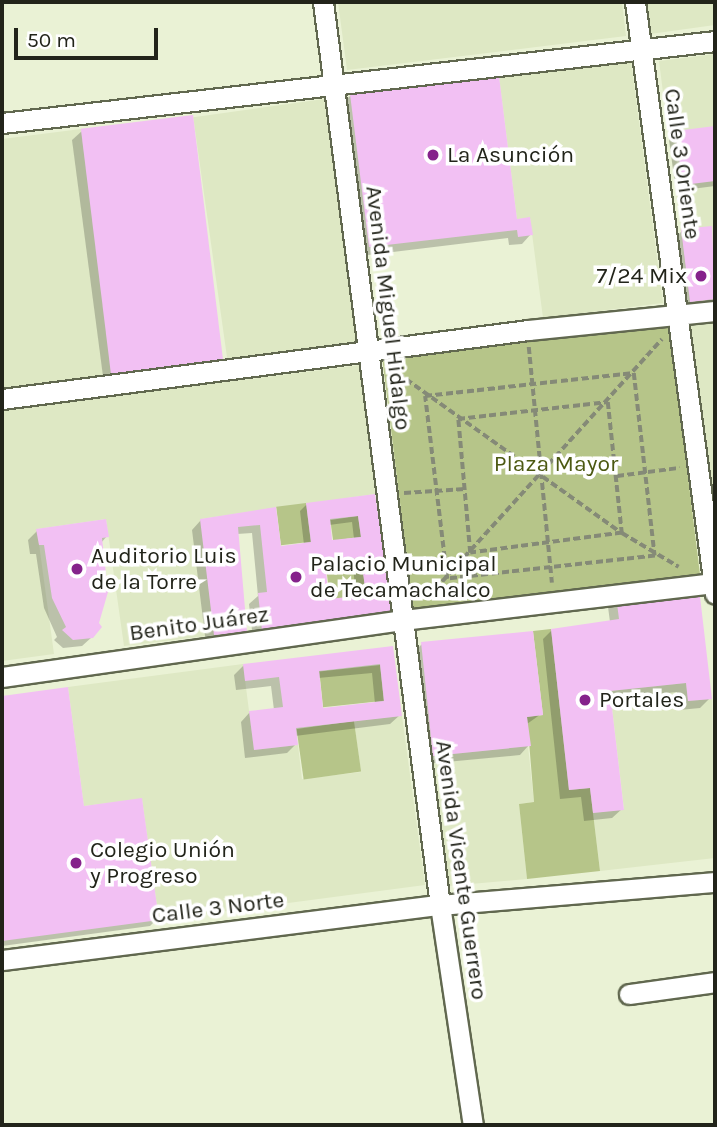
<!DOCTYPE html>
<html>
<head>
<meta charset="utf-8">
<style>
	body { margin:0 }
	#map { position:relative; width:717px; height:1127px; overflow:hidden; background:#eaf2d5; font-family:Karla,sans-serif }
	div>[style] { position:absolute }
	.built>* { inset:0; background:#dee8c4; transform-origin:0 0 }
	.green>* { inset:0; background:#b6c589; transform-origin:0 0 }
	.shadow>* { inset:0; background:#0003 }
	.building>* { inset:0; background:#f2c0f3; transform-origin:0 0 }
	.path>* { height:3.5px; margin-top:-1.75px; transform-origin:0; background:repeating-linear-gradient(90deg,#858a77 0 7px,transparent 0 10.5px) }
	.roads { filter:drop-shadow(2px 0 #61684f) drop-shadow(-2px 0 #61684f) drop-shadow(0 2px #61684f) drop-shadow(0 -2px #61684f) }
	.minor>* { height:19px; margin:-9.5px; padding:0 9.5px; transform-origin:9.5px; border-radius:9.5px; background:#fff }
	.dots>* { width:19px; height:19px; translate:-50% -50%; box-sizing:border-box; border:4px solid #fff; border-radius:50% }
	span { translate:-50% -50%; white-space:nowrap; text-align:center; line-height:1.15; -webkit-text-stroke:7px #fff; paint-order:stroke }
	.poi-label { font-size:23px; color:#22241a }
	.left { translate:0 -50%; text-align:left }
	.right { translate:-100% -50%; text-align:right }
	.street-label { font-size:23px; color:#22241a }
	.park-label { font-size:23px; color:#4c5912 }
	.frame { position:absolute; inset:0; border:4px solid #22241a; pointer-events:none }
	.scale { position:absolute; left:14px; top:28px; width:144px; height:32px; box-sizing:border-box; border:4px solid #22241a; border-top:0; padding-left:9px; font-size:21px; line-height:24px; white-space:nowrap; color:#22241a; -webkit-text-stroke:5px #fff; paint-order:stroke }
</style>
</head>
<body>
<div id="map">
	<div class="built">
		<i style="clip-path:polygon(338px 2px,622px 2px,626px 36px,347px 70px)"></i>
		<i style="clip-path:polygon(645px 2px,715px 2px,715px 25px,650px 34px)"></i>
		<i style="clip-path:polygon(715px 54px,715px 300px,690px 303px,659px 61px)"></i>
		<i style="clip-path:polygon(631px 61px,663px 303px,543px 318px,530px 218px,517px 219px,499px 76px)"></i>
		<i style="left:324px;top:99px;width:247px;height:132px;rotate:82deg"></i>
		<i style="clip-path:polygon(81px 129px,113px 375px,2px 389px,2px 139px)"></i>
		<i style="clip-path:polygon(715px 323px,715px 523px,688px 326px)"></i>
		<i style="clip-path:polygon(361px 365px,375px 494px,201px 519px,214px 635px,124px 646px,106px 519px,37px 529px,54px 654px,2px 661px,2px 410px)"></i>
		<i style="clip-path:polygon(243px 664px,254px 750px,298px 745px,302px 779px,361px 772px,354px 721px,402px 716px,425px 885px,159px 920px,142px 799px,84px 806px,68px 687px)"></i>
		<i style="clip-path:polygon(686px 683px,688px 701px,712px 699px,715px 858px,600px 871px,593px 813px,624px 809px,610px 691px)"></i>
		<i style="clip-path:polygon(528px 746px,534px 802px,519px 804px,527px 879px,448px 886px,433px 756px)"></i>
	</div>
	<div class="green">
		<i style="left:669px;top:322px;width:254px;height:289px;rotate:83deg"></i>
		<i style="left:306px;top:503px;width:39px;height:30px;rotate:83deg"></i>
		<i style="left:358px;top:516px;width:21px;height:28px;rotate:82deg"></i>
		<i style="left:361px;top:558px;width:37px;height:36px;rotate:82deg"></i>
		<i style="clip-path:polygon(551px 629px,569px 790px,590px 788px,600px 871px,527px 879px,519px 804px,534px 802px,527px 717px,543px 715px,533px 631px)"></i>
		<i style="left:380px;top:665px;width:36px;height:61px;rotate:84deg"></i>
		<i style="left:354px;top:721px;width:51px;height:58px;rotate:82deg"></i>
	</div>
	<div class="shadow">
		<i style="clip-path:polygon(351px 95px,515px 221px,531px 234px,522px 244px,509px 245px,508px 238px,360px 256px,341px 105px)"></i>
		<i style="clip-path:polygon(715px 128px,715px 186px,676px 191px,669px 140px,676px 133px)"></i>
		<i style="clip-path:polygon(82px 131px,223px 360px,104px 384px,72px 140px)"></i>
		<i style="clip-path:polygon(710px 228px,715px 302px,684px 308px,675px 238px,682px 231px)"></i>
		<i style="clip-path:polygon(evenodd,374px 496px,391px 616px,253px 639px,249px 604px,258px 596px,252px 533px,237px 534px,246px 631px,236px 641px,206px 644px,192px 530px,201px 520px,274px 509px,280px 548px,304px 545px,300px 511px,307px 504px,374px 496px,352px 522px,354px 539px,331px 542px,329px 525px,352px 522px,374px 496px,353px 566px,356px 598px,328px 601px,324px 569px,353px 566px)"></i>
		<i style="clip-path:polygon(37px 531px,107px 536px,101px 543px,92px 637px,82px 646px,63px 648px,54px 640px,57px 637px,44px 608px,36px 554px,30px 554px,28px 540px)"></i>
		<i style="clip-path:polygon(617px 598px,710px 698px,700px 708px,679px 710px,677px 692px,609px 699px,622px 809px,612px 818px,584px 821px,581px 797px,560px 799px,543px 639px,552px 630px,610px 622px,608px 607px)"></i>
		<i style="clip-path:polygon(422px 644px,541px 714px,527px 724px,529px 745px,520px 755px,425px 764px,413px 653px)"></i>
		<i style="clip-path:polygon(evenodd,391px 648px,400px 715px,390px 724px,295px 736px,296px 744px,287px 753px,245px 758px,241px 722px,250px 712px,274px 710px,271px 686px,236px 690px,234px 675px,244px 665px,391px 648px,372px 673px,375px 704px,321px 710px,318px 678px,372px 673px)"></i>
		<i style="clip-path:polygon(67px 689px,83px 808px,157px 919px,150px 926px,2px 946px,2px 698px)"></i>
	</div>
	<div class="building">
		<i style="clip-path:polygon(499px 76px,517px 219px,530px 217px,533px 235px,518px 237px,517px 230px,369px 247px,350px 94px)"></i>
		<i style="left:193px;top:115px;width:248px;height:113px;rotate:83deg"></i>
		<i style="clip-path:polygon(715px 126px,715px 181px,683px 185px,675px 131px)"></i>
		<i style="clip-path:polygon(712px 226px,715px 299px,690px 302px,681px 229px)"></i>
		<i style="clip-path:polygon(evenodd,375px 494px,393px 616px,262px 631px,258px 593px,267px 592px,260px 525px,238px 527px,247px 632px,214px 635px,200px 519px,276px 507px,281px 546px,311px 542px,306px 503px,375px 494px,358px 516px,361px 537px,332px 540px,330px 519px,358px 516px,375px 494px,361px 558px,366px 595px,329px 599px,325px 562px,361px 558px)"></i>
		<i style="clip-path:polygon(106px 519px,109px 537px,102px 538px,108px 592px,99px 623px,102px 627px,93px 638px,73px 640px,62px 630px,66px 627px,52px 598px,44px 545px,39px 545px,36px 529px)"></i>
		<i style="clip-path:polygon(699px 588px,712px 699px,688px 701px,686px 683px,610px 691px,624px 810px,593px 813px,590px 788px,569px 790px,551px 629px,619px 619px,616px 596px)"></i>
		<i style="clip-path:polygon(533px 631px,543px 715px,527px 717px,531px 746px,433px 756px,421px 642px)"></i>
		<i style="clip-path:polygon(evenodd,393px 646px,402px 716px,296px 728px,298px 745px,254px 750px,249px 711px,283px 707px,279px 677px,245px 681px,243px 664px,393px 646px,380px 664px,384px 701px,323px 708px,319px 671px,380px 664px)"></i>
		<i style="clip-path:polygon(68px 687px,84px 806px,142px 798px,159px 920px,2px 941px,2px 696px)"></i>
	</div>
	<div class="path">
		<i style="left:529px;top:347px;width:237px;rotate:84.4deg"></i>
		<i style="left:389px;top:367px;width:286px;rotate:35.5deg"></i>
		<i style="left:622px;top:533px;width:66px;rotate:30.8deg"></i>
		<i style="left:634px;top:373px;width:184px;rotate:83.5deg"></i>
		<i style="left:655px;top:556px;width:209px;rotate:173.7deg"></i>
		<i style="left:447px;top:579px;width:184px;rotate:-96.9deg"></i>
		<i style="left:425px;top:396px;width:210px;rotate:-6.3deg"></i>
		<i style="left:608px;top:402px;width:132px;rotate:83.9deg"></i>
		<i style="left:622px;top:533px;width:153px;rotate:172.5deg"></i>
		<i style="left:470px;top:553px;width:135px;rotate:-95.1deg"></i>
		<i style="left:458px;top:419px;width:151px;rotate:-6.5deg"></i>
		<i style="left:617px;top:476px;width:63px;rotate:-7.4deg"></i>
		<i style="left:404px;top:493px;width:61px;rotate:-3.8deg"></i>
		<i style="left:428px;top:597px;width:348px;rotate:-47.8deg"></i>
	</div>
	<div class="roads">
		<div class="minor">
			<i style="left:323px;top:2px;width:911px;rotate:82.62deg"></i>
			<i style="left:440px;top:905px;width:222px;rotate:81.5deg"></i>
			<i style="left:635px;top:2px;width:597px;rotate:82.3deg"></i>
			<i style="left:2px;top:123px;width:718px;rotate:-6.56deg"></i>
			<i style="left:2px;top:399px;width:531px;rotate:-7.47deg"></i>
			<i style="left:528px;top:330px;width:188px;rotate:-5.8deg"></i>
			<i style="left:2px;top:677px;width:405px;rotate:-8.1deg"></i>
			<i style="left:403px;top:620px;width:314px;rotate:-6.8deg"></i>
			<i style="left:2px;top:960px;width:441px;rotate:-7.2deg"></i>
			<i style="left:440px;top:905px;width:276px;rotate:-4.8deg"></i>
			<i style="left:629px;top:994px;width:87px;rotate:-7.9deg"></i>
		</div>
	</div>
	<div class="dots">
		<i style="left:433px;top:155px;background:#85228b"></i>
		<i style="left:701px;top:276px;background:#85228b"></i>
		<i style="left:77px;top:569px;background:#85228b"></i>
		<i style="left:296px;top:577px;background:#85228b"></i>
		<i style="left:585px;top:700px;background:#85228b"></i>
		<i style="left:76px;top:863px;background:#85228b"></i>
	</div>
	<div class="poi-label">
		<span class="left" style="left:447px;top:155px">La Asunción</span>
		<span class="right" style="left:687px;top:276px">7/24 Mix</span>
		<span class="left" style="left:91px;top:569px">Auditorio Luis<br>de la Torre</span>
		<span class="left" style="left:310px;top:577px">Palacio Municipal<br>de Tecamachalco</span>
		<span class="left" style="left:599px;top:700px">Portales</span>
		<span class="left" style="left:90px;top:863px">Colegio Unión<br>y Progreso</span>
	</div>
	<div class="street-label">
		<span style="left:682px;top:164px;rotate:82deg">Calle 3 Oriente</span>
		<span style="left:388px;top:308px;rotate:83deg">Avenida Miguel Hidalgo</span>
		<span style="left:199px;top:624px;rotate:-8deg">Benito Juárez</span>
		<span style="left:461px;top:870px;rotate:82deg">Avenida Vicente Guerrero</span>
		<span style="left:218px;top:908px;rotate:-7deg">Calle 3 Norte</span>
	</div>
	<div class="park-label">
		<span style="left:556px;top:464px">Plaza Mayor</span>
	</div>
	<div class="frame"></div>
	<div class="scale">50 m</div>
</div>
</body>
</html>
